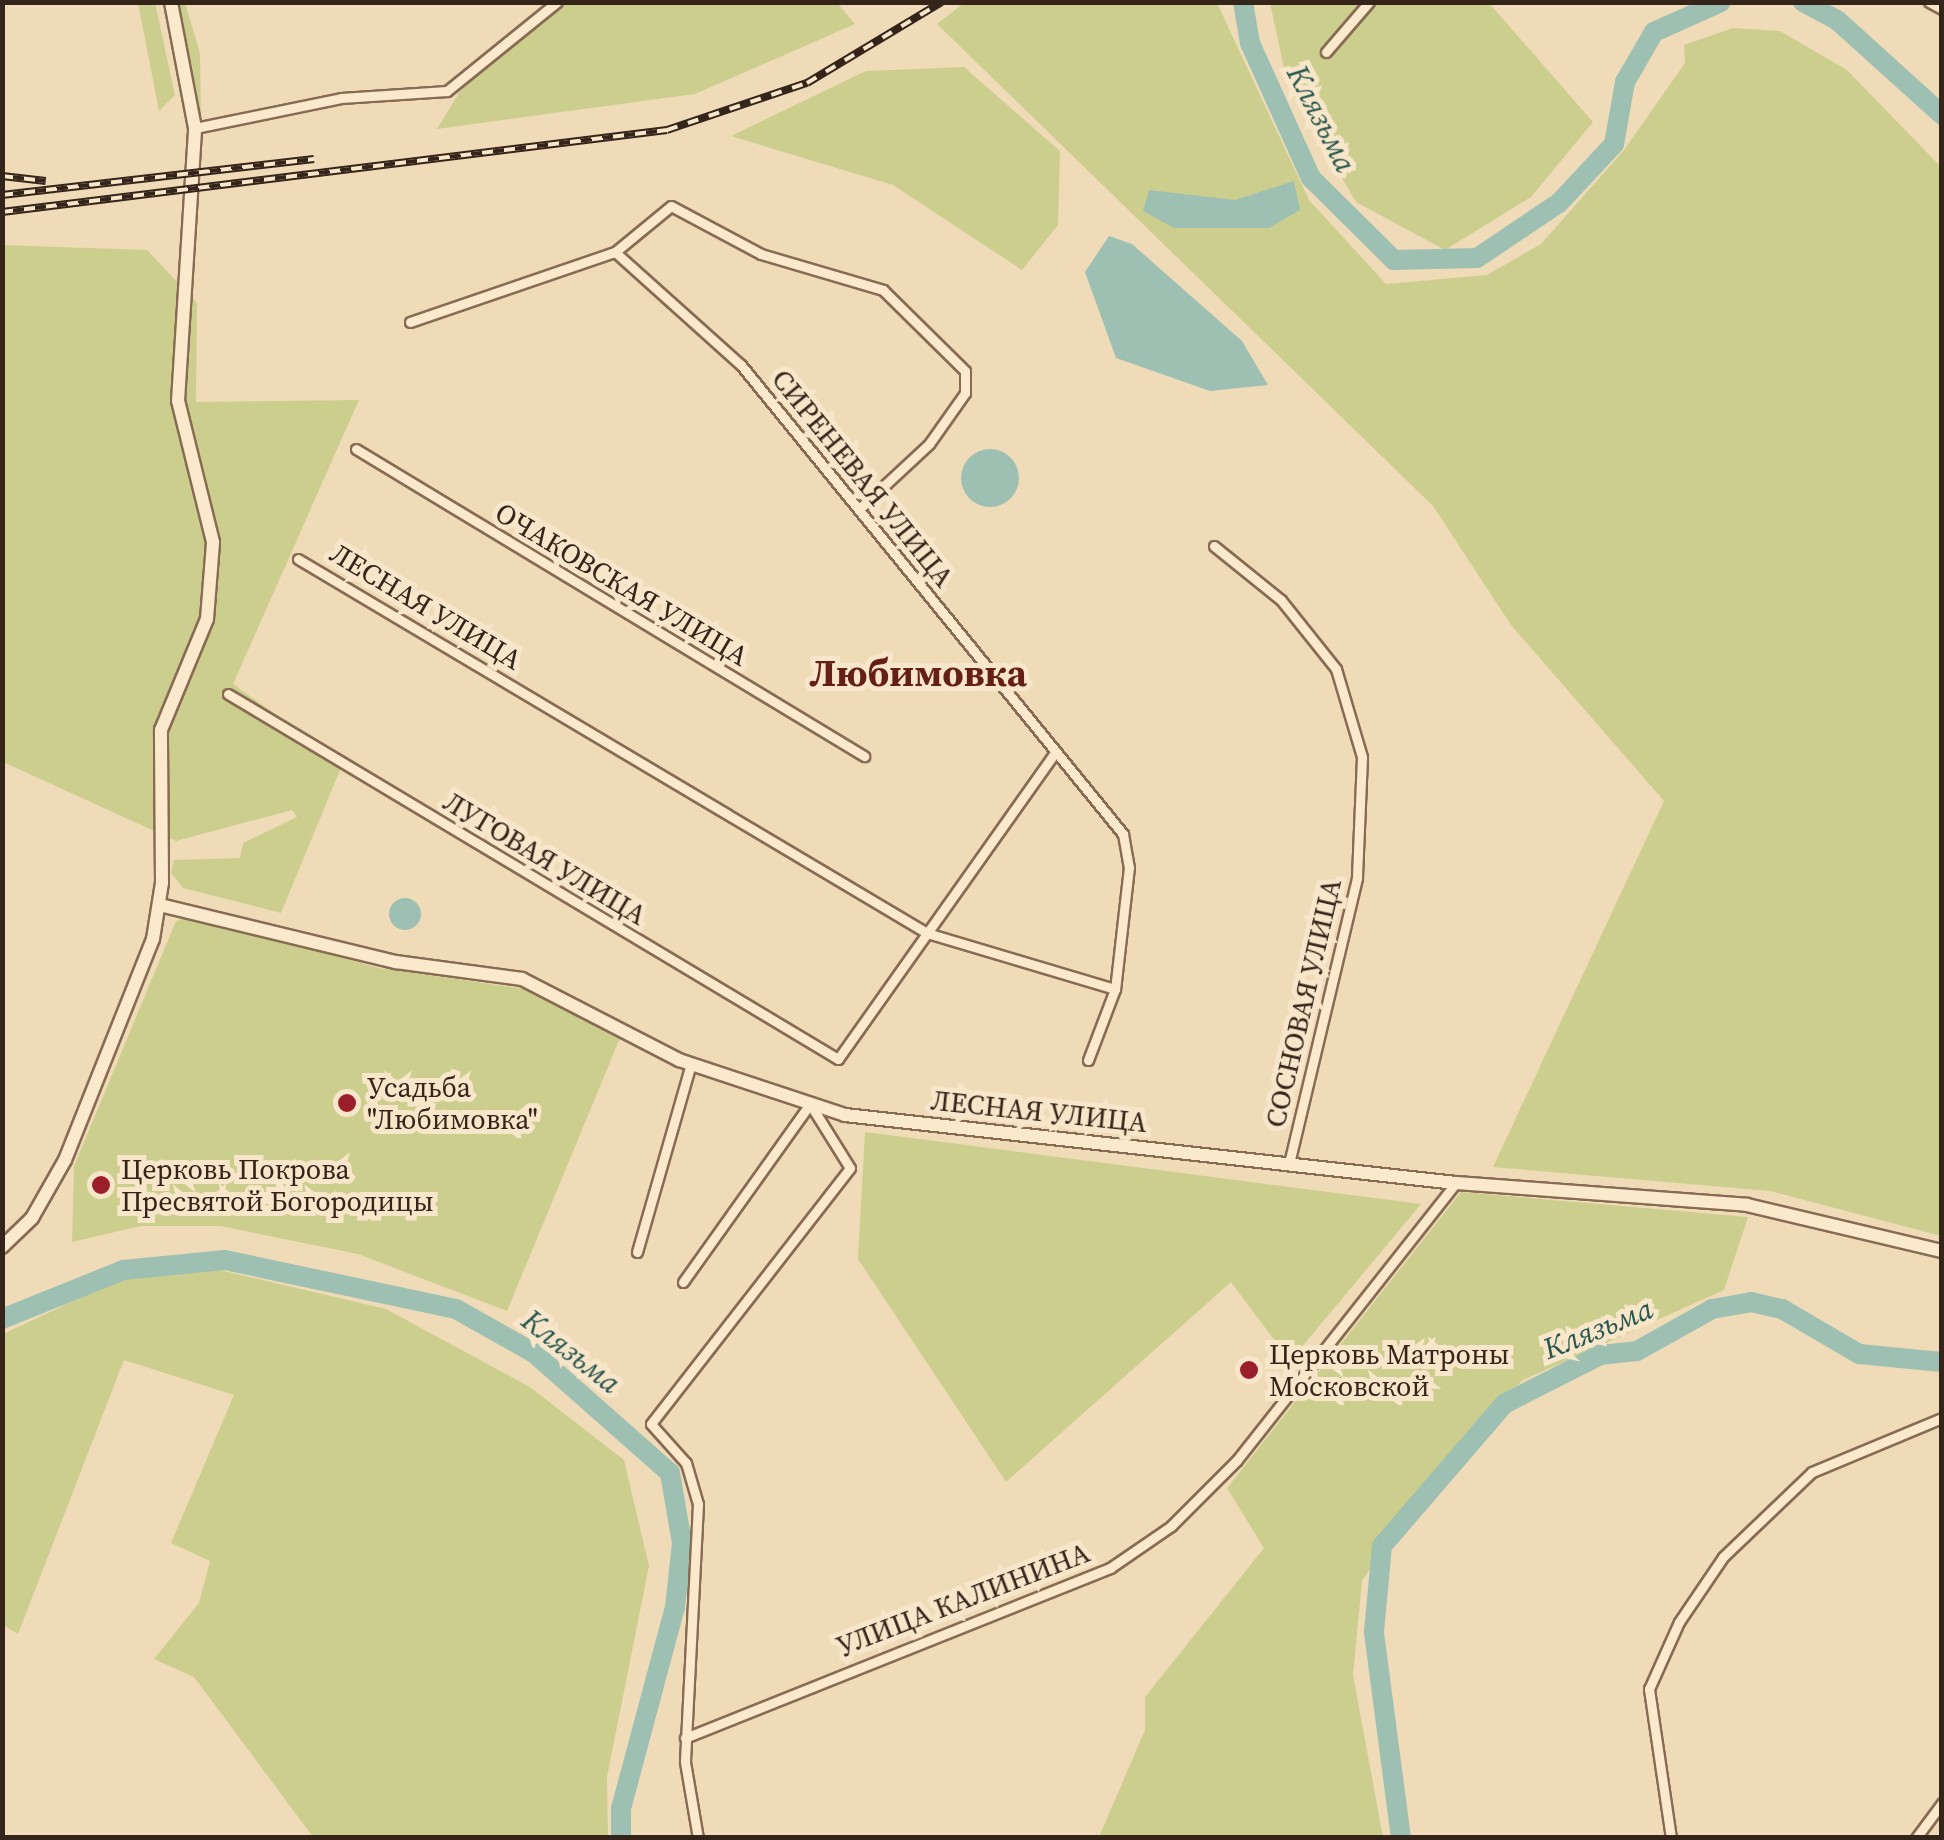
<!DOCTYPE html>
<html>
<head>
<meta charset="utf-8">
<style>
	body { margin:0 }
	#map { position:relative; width:1944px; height:1840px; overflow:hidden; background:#f0dbb9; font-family:"Source Serif 4",serif }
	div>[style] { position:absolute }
	.green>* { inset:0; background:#ccce8d }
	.water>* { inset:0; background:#9ec0b3 }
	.round { border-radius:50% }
	.river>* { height:20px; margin:-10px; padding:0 10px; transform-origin:10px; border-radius:10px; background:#9ec0b3 }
	.roads { filter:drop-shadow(2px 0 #876b53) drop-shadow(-2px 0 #876b53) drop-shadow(0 2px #876b53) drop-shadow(0 -2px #876b53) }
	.street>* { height:9px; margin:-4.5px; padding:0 4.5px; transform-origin:4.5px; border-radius:4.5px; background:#fbe9cc }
	.secondary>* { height:12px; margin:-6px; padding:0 6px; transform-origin:6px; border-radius:6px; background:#fbe9cc }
	.rail>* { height:8px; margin-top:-4px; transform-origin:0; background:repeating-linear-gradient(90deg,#f7e6c9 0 11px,#352419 0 22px); box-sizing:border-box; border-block:2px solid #352419 }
	.dots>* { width:28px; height:28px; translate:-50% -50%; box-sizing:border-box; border:5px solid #f7e6c9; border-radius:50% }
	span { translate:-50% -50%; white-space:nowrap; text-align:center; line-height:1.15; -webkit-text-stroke:10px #f7e6c9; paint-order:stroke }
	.street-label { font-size:28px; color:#352419 }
	.poi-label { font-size:28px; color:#352419 }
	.left { translate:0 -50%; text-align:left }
	.water-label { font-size:30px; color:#27564f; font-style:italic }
	.district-label { font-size:38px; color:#642016; font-weight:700 }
	.frame { position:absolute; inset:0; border:5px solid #352419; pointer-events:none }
</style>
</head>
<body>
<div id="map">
	<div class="green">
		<i style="clip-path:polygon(138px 3px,155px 3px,175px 95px,159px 111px)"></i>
		<i style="clip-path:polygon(174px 3px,185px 3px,200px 53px,201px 122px)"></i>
		<i style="clip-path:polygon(546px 3px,837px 3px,855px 24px,695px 94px,437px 129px,479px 60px)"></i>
		<i style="clip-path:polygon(964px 3px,1217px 3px,1309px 200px,1386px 284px,1487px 275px,1541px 244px,1624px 150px,1685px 63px,1684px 45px,1733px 28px,1780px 31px,1847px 70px,1942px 168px,1941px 1236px,1770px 1191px,1493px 1167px,1664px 801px,1511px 625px,1433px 506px,937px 24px)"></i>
		<i style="clip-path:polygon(1270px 3px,1489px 3px,1593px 122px,1531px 197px,1445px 250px,1356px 202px,1288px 87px)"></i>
		<i style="clip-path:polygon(964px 67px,1060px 151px,1058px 225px,1022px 270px,893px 185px,731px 136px,866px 71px)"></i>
		<i style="clip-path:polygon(3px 245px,147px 250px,197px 303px,196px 402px,359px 400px,233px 684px,343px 763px,281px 913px,183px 888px,171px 873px,174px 860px,240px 858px,243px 843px,297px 817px,292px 810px,176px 841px,3px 762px)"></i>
		<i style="clip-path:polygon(194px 915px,379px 968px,526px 989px,620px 1038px,507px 1311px,358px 1254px,220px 1226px,141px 1226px,72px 1242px,74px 1166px,176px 921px)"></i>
		<i style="clip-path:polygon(865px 1132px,1421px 1204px,1290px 1361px,1231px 1282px,1006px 1482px,858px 1259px)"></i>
		<i style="clip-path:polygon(1461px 1192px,1748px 1217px,1724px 1290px,1523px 1380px,1451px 1451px,1362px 1581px,1353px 1675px,1383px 1837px,1099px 1837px,1145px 1730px,1145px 1697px,1264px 1548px,1227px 1488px)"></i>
		<i style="clip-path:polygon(211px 1268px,386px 1309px,530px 1387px,624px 1460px,649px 1566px,607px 1777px,608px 1837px,313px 1837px,194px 1677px,154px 1659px,199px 1603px,210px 1561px,171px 1543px,234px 1395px,124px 1360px,18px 1634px,3px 1625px,3px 1334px,129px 1275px)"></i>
	</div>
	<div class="water">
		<i style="clip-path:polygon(1294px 181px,1300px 210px,1269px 228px,1174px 228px,1143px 211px,1149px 190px,1235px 200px)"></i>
		<i style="clip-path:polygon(1109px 236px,1132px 244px,1242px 341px,1268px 385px,1210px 391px,1116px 358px,1085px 272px)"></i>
		<i class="round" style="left:961px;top:449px;width:58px;height:58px"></i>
		<i class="round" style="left:389px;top:898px;width:32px;height:32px"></i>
	</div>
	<div class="river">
		<i style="left:1243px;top:2px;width:42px;rotate:80.3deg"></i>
		<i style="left:1250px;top:43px;width:148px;rotate:65.7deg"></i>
		<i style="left:1311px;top:178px;width:117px;rotate:44.7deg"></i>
		<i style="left:1394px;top:260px;width:83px;rotate:-1.4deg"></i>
		<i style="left:1477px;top:258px;width:99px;rotate:-33.9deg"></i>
		<i style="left:1559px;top:203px;width:81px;rotate:-47deg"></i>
		<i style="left:1614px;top:144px;width:63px;rotate:-79.9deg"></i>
		<i style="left:1625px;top:82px;width:58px;rotate:-59.9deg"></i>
		<i style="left:1654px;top:32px;width:73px;rotate:-24.1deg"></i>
		<i style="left:1803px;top:2px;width:38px;rotate:28deg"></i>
		<i style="left:1837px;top:20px;width:142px;rotate:42.1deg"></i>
		<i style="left:2px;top:1319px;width:131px;rotate:-22deg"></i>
		<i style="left:123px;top:1270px;width:102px;rotate:-5.6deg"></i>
		<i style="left:225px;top:1260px;width:236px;rotate:12deg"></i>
		<i style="left:456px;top:1309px;width:90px;rotate:29.4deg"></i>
		<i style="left:534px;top:1353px;width:181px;rotate:41.4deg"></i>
		<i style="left:670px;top:1473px;width:71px;rotate:80.3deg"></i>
		<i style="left:682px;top:1543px;width:64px;rotate:96.2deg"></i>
		<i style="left:675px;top:1607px;width:208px;rotate:105deg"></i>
		<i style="left:621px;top:1808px;width:30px;rotate:90deg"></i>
		<i style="left:1401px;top:1838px;width:208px;rotate:-97.5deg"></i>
		<i style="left:1374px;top:1632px;width:86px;rotate:-84.7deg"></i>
		<i style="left:1382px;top:1546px;width:187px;rotate:-49.3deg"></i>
		<i style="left:1504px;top:1404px;width:108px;rotate:-27deg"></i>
		<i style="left:1600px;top:1355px;width:37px;rotate:-6deg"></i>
		<i style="left:1637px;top:1351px;width:86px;rotate:-29.2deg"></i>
		<i style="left:1712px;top:1309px;width:40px;rotate:-10deg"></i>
		<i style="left:1751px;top:1302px;width:32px;rotate:13deg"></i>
		<i style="left:1782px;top:1309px;width:89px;rotate:30.3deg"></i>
		<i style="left:1859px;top:1354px;width:83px;rotate:5.5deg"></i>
	</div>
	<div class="roads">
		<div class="street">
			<i style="left:1929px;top:2px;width:15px;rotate:28deg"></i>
			<i style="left:1326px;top:52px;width:66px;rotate:-49.3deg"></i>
			<i style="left:195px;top:128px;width:149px;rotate:-11.6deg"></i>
			<i style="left:341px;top:98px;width:106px;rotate:-3.8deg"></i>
			<i style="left:447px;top:91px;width:141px;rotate:-39deg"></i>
			<i style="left:615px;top:252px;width:169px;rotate:41.9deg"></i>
			<i style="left:741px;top:365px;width:605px;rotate:50.84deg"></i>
			<i style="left:1123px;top:834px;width:34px;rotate:80deg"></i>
			<i style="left:1129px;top:867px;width:123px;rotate:96.5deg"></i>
			<i style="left:1115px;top:989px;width:76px;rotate:110.8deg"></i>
			<i style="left:410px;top:322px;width:217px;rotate:-18.9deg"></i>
			<i style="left:615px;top:252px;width:72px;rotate:-39.4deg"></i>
			<i style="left:671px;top:206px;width:102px;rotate:28.1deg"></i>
			<i style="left:761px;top:254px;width:127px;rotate:16.4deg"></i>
			<i style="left:883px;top:290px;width:115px;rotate:44.6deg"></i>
			<i style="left:965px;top:371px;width:22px;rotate:90deg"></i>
			<i style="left:965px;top:393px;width:62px;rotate:125.2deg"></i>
			<i style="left:929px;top:444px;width:96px;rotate:137.1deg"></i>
			<i style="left:356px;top:449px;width:594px;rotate:31.15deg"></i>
			<i style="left:1214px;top:546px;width:86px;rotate:38.9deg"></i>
			<i style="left:1281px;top:600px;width:88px;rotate:51.4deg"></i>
			<i style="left:1336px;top:669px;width:92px;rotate:73.5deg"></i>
			<i style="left:1362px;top:757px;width:121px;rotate:92.4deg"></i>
			<i style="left:1357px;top:878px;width:294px;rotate:103.4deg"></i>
			<i style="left:298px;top:559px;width:732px;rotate:30.74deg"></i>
			<i style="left:927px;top:933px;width:196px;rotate:16.6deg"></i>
			<i style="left:228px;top:694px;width:711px;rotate:30.89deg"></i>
			<i style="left:838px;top:1059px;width:377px;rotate:-54.7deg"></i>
			<i style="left:637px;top:1252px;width:196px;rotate:-74deg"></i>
			<i style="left:683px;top:1282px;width:219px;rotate:-54.5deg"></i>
			<i style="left:810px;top:1104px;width:75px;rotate:58deg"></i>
			<i style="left:850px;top:1168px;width:324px;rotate:127.9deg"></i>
			<i style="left:651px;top:1424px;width:52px;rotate:48.1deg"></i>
			<i style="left:686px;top:1463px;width:43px;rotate:73.7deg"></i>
			<i style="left:698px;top:1504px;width:258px;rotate:92.9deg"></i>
			<i style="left:685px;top:1762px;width:77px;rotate:80.3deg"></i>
			<i style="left:685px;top:1738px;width:458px;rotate:-21.8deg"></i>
			<i style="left:1110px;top:1568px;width:74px;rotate:-34.5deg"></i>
			<i style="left:1171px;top:1526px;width:93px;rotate:-45deg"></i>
			<i style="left:1237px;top:1460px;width:353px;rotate:-51.7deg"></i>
			<i style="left:1671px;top:1838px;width:151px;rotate:-98.4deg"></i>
			<i style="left:1649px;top:1689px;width:73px;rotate:-65.9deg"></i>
			<i style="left:1679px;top:1622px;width:78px;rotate:-55.9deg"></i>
			<i style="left:1723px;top:1557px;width:123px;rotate:-43.7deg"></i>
			<i style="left:1812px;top:1472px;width:141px;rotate:-22.6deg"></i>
			<i style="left:1916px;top:1838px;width:44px;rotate:-53.4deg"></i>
		</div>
		<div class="secondary">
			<i style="left:160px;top:905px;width:243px;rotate:13.6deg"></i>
			<i style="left:396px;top:962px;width:127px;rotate:7.7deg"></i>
			<i style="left:522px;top:979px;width:177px;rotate:27.3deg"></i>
			<i style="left:679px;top:1060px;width:175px;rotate:18.3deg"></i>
			<i style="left:845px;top:1115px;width:615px;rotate:6.35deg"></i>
			<i style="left:1456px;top:1183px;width:292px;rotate:4.3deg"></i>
			<i style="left:1747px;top:1205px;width:200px;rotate:13.3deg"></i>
			<i style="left:2px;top:1247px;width:42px;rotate:-44deg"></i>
			<i style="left:32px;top:1218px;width:67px;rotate:-60.4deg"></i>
			<i style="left:65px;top:1160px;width:238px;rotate:-68.3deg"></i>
			<i style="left:153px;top:939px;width:57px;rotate:-80.9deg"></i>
			<i style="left:162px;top:883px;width:153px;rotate:-90.4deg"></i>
			<i style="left:161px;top:730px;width:120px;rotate:-67.5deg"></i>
			<i style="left:207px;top:619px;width:77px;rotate:-85.5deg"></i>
			<i style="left:213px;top:542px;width:145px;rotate:-103.9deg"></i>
			<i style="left:178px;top:401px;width:274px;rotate:-86.4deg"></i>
			<i style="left:195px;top:128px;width:128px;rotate:-100.8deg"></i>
		</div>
	</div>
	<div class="rail">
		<i style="left:2px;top:176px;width:44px;rotate:6.5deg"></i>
		<i style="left:2px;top:195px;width:314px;rotate:-6.6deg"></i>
		<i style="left:2px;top:212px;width:670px;rotate:-7.03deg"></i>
		<i style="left:667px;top:130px;width:148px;rotate:-18.6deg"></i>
		<i style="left:807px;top:83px;width:157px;rotate:-31deg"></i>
	</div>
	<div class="dots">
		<i style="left:347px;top:1103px;background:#9a1f2a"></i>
		<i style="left:101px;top:1185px;background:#9a1f2a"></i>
		<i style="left:1249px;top:1370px;background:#9a1f2a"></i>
	</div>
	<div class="street-label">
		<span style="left:863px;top:478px;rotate:51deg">СИРЕНЕВАЯ УЛИЦА</span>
		<span style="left:622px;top:584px;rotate:31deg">ОЧАКОВСКАЯ УЛИЦА</span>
		<span style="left:426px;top:606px;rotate:31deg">ЛЕСНАЯ УЛИЦА</span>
		<span style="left:545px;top:858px;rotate:31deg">ЛУГОВАЯ УЛИЦА</span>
		<span style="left:1303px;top:1003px;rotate:-77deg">СОСНОВАЯ УЛИЦА</span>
		<span style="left:1039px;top:1111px;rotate:6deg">ЛЕСНАЯ УЛИЦА</span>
		<span style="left:963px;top:1599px;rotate:-21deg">УЛИЦА КАЛИНИНА</span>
	</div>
	<div class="poi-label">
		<span class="left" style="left:367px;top:1103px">Усадьба<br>"Любимовка"</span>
		<span class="left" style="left:121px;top:1185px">Церковь Покрова<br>Пресвятой Богородицы</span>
		<span class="left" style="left:1269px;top:1370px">Церковь Матроны<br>Московской</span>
	</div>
	<div class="water-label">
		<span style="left:1321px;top:119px;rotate:63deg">Клязьма</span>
		<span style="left:1598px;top:1329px;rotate:-22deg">Клязьма</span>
		<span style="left:571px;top:1352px;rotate:38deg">Клязьма</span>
	</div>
	<div class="district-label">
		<span style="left:918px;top:674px">Любимовка</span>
	</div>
	<div class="frame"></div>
</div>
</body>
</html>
